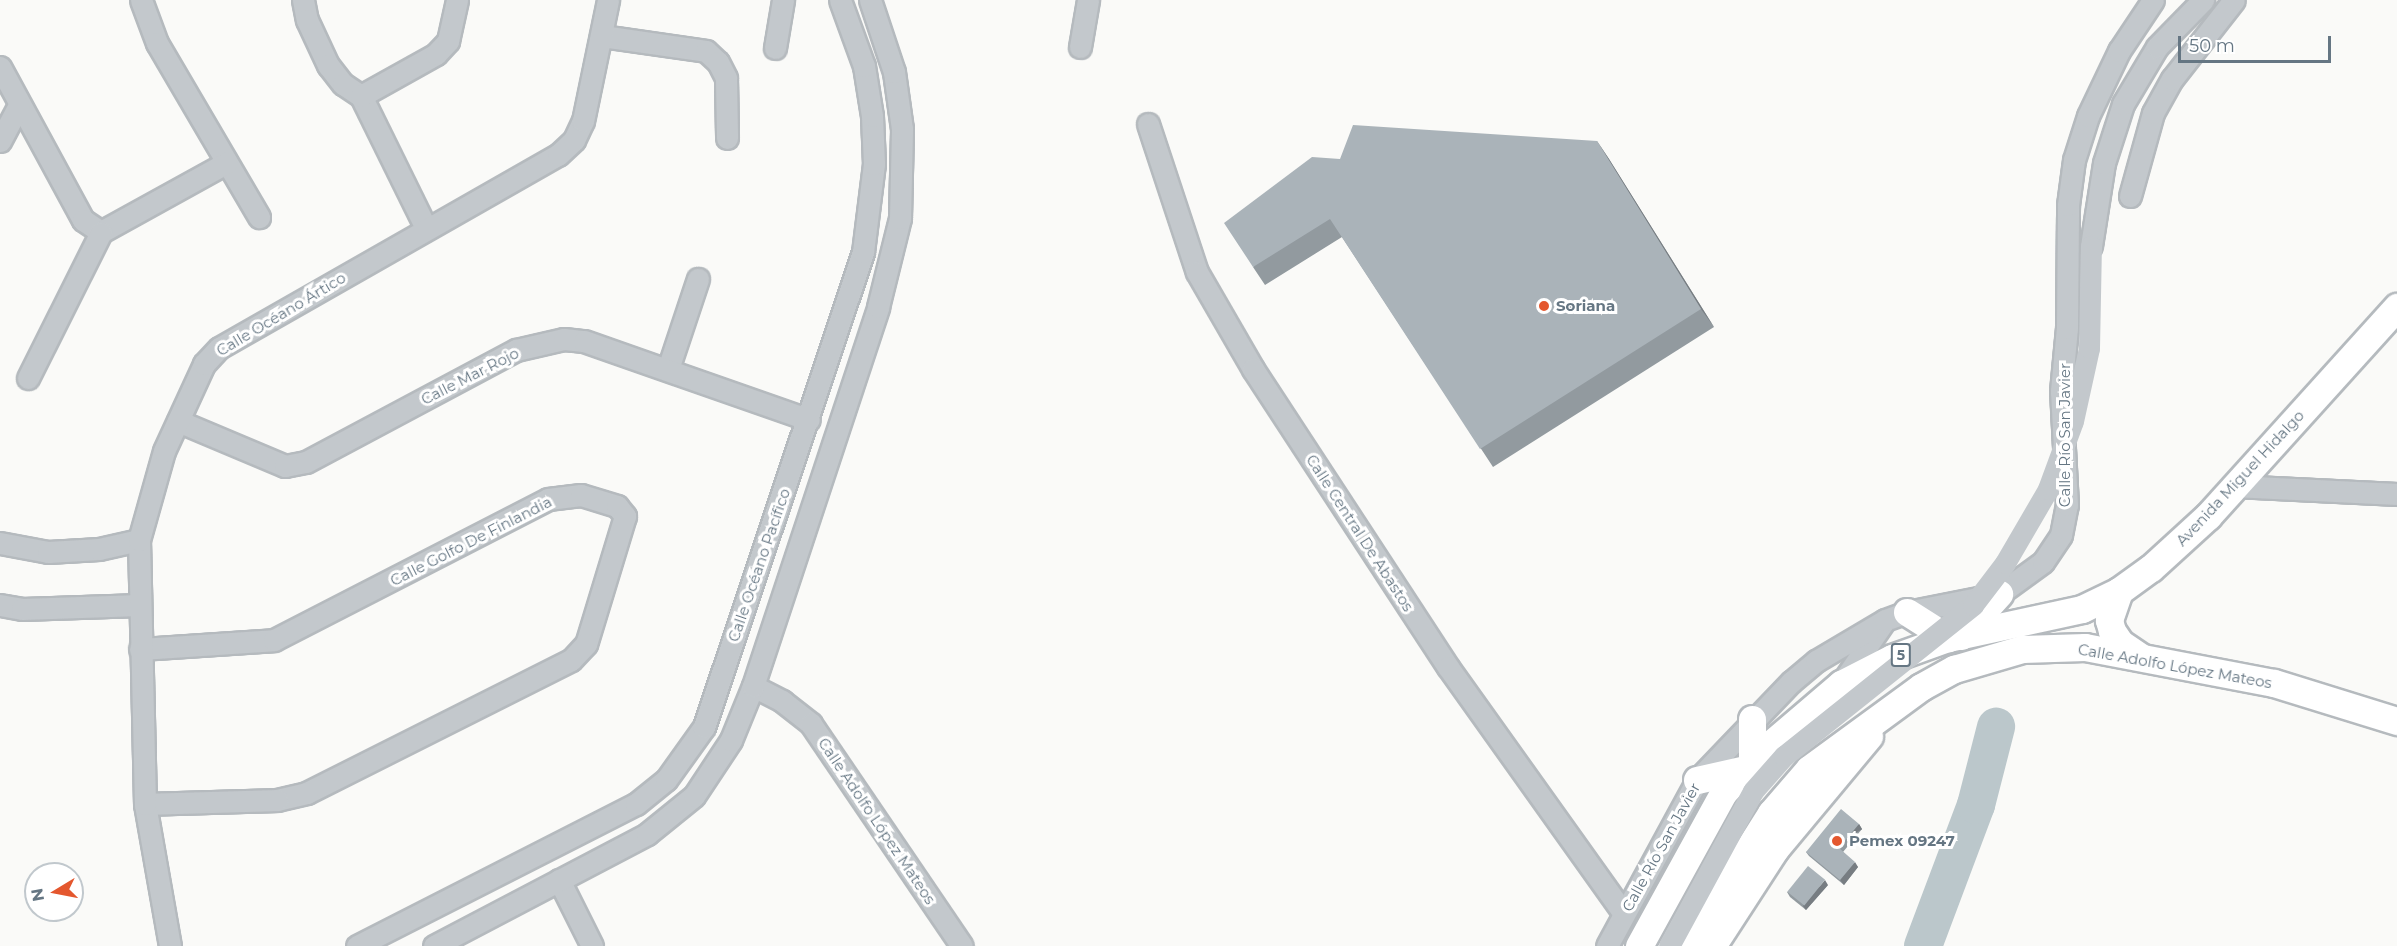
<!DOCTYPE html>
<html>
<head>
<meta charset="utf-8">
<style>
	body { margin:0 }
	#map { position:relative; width:2397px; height:946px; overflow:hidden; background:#fafaf8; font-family:Montserrat,sans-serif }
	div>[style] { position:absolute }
	.river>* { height:38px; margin:-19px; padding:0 19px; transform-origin:19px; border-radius:19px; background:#bbc7cb }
	.roads { filter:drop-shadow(2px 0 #b5babe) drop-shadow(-2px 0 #b5babe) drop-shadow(0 2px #b5babe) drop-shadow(0 -2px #b5babe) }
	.minor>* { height:21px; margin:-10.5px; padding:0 10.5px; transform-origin:10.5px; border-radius:10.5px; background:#c3c8cc }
	.major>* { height:27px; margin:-13.5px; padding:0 13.5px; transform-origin:13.5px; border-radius:13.5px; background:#fff }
	.minor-bridge>* { height:21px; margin:-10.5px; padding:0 10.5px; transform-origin:10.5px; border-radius:10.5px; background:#c3c8cc }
	.wall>* { inset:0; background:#929a9f }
	.shaded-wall>* { inset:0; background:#777d82; transform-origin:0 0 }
	.building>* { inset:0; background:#aab3b9; transform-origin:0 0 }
	.dots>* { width:16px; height:16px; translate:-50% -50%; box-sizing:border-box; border:3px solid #fff; border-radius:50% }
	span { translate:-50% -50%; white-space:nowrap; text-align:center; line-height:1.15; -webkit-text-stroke:6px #fff; paint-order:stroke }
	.shield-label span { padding:2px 4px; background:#fff; border:2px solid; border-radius:4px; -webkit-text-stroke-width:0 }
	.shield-label { font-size:14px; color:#657683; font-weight:700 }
	.poi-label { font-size:15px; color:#657683; font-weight:700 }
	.left { translate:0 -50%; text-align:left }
	.street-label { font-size:15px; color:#657683 }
	.north { position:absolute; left:24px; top:862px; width:60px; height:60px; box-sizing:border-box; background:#fff; border:2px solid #c1c8cd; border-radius:50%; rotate:260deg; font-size:16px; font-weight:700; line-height:24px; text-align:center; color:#657683 }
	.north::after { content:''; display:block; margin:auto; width:21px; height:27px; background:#e4572e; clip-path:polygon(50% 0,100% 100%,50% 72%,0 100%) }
	.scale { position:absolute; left:2178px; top:36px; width:153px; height:27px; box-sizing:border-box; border:3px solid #657683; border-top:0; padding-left:8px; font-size:18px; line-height:21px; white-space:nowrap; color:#657683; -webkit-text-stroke:4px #fff; paint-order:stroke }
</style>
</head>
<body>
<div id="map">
	<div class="river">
		<i style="left:1923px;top:946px;width:151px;rotate:-69.4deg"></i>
		<i style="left:1976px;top:805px;width:81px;rotate:-75.6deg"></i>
	</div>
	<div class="roads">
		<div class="minor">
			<i style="left:141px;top:0;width:46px;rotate:69.6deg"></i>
			<i style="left:157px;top:43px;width:202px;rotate:59.6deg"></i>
			<i style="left:303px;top:0;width:20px;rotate:79deg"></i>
			<i style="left:307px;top:20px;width:50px;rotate:65deg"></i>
			<i style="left:328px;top:65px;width:24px;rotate:52deg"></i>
			<i style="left:343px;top:84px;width:22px;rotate:34deg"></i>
			<i style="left:361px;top:96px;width:147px;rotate:63.8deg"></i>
			<i style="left:602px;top:36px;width:105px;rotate:8.2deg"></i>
			<i style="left:706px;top:51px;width:16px;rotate:43deg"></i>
			<i style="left:718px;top:62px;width:18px;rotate:63deg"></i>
			<i style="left:726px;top:78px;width:60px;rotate:89deg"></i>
			<i style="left:1080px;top:47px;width:48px;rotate:-80.3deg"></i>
			<i style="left:775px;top:48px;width:49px;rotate:-80.5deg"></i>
			<i style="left:0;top:67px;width:174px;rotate:61.5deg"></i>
			<i style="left:83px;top:220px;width:22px;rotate:34deg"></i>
			<i style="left:361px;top:96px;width:86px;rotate:-29.2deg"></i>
			<i style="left:436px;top:54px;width:18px;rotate:-47deg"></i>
			<i style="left:448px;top:41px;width:42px;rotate:-77.6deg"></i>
			<i style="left:1148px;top:124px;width:156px;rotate:71.7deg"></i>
			<i style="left:1197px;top:272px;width:112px;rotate:60deg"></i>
			<i style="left:1253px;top:369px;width:356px;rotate:56.8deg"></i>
			<i style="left:1448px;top:667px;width:303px;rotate:54.5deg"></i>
			<i style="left:0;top:141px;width:40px;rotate:-62deg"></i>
			<i style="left:2130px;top:196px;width:86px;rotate:-74.5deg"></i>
			<i style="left:2153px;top:113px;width:39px;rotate:-61deg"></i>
			<i style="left:2172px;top:79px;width:100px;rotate:-51.9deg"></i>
			<i style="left:101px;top:232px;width:143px;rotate:-28.9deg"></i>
			<i style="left:2091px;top:246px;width:84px;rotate:-81.1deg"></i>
			<i style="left:2104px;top:163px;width:62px;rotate:-72.1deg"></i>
			<i style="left:2123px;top:104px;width:66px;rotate:-59.2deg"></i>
			<i style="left:2157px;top:47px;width:66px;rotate:-45.6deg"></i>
			<i style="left:668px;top:369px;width:95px;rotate:-71.6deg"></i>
			<i style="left:28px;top:378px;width:163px;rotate:-63.4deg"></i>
			<i style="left:178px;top:421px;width:116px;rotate:22.8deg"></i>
			<i style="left:285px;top:466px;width:21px;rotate:-11deg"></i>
			<i style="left:306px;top:462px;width:238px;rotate:-28.1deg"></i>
			<i style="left:516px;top:350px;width:49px;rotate:-12.9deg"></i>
			<i style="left:564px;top:339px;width:20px;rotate:6deg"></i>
			<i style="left:584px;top:341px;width:238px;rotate:19.3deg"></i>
			<i style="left:2234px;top:486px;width:163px;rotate:2.8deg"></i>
			<i style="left:0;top:543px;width:49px;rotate:10.6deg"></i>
			<i style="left:48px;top:552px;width:51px;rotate:-3.4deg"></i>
			<i style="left:99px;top:549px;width:41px;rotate:-12.7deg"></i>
			<i style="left:0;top:605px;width:22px;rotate:10deg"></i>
			<i style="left:22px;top:609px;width:118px;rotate:-1.9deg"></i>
			<i style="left:140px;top:649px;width:134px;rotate:-3.8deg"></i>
			<i style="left:274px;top:640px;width:308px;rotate:-27.2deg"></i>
			<i style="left:548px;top:499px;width:33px;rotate:-7deg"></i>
			<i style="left:581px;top:495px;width:38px;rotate:17deg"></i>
			<i style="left:617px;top:506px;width:13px;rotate:51deg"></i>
			<i style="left:625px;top:516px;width:134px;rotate:106.9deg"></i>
			<i style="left:586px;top:644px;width:22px;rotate:133deg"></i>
			<i style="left:571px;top:660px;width:296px;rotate:153.3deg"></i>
			<i style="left:307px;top:793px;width:31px;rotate:167deg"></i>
			<i style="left:277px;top:800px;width:132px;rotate:178.3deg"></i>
			<i style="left:1841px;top:684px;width:74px;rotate:-55.5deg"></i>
			<i style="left:753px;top:686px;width:33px;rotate:27deg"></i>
			<i style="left:782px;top:701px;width:37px;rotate:38deg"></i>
			<i style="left:811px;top:724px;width:268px;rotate:55.8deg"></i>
			<i style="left:559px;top:880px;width:74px;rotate:63.4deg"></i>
			<i style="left:170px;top:946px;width:144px;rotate:-100deg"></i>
			<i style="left:145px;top:804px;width:264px;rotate:-91.3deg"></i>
			<i style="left:139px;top:540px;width:92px;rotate:-74.3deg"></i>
			<i style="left:164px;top:451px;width:96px;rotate:-65.3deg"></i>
			<i style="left:204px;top:364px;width:22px;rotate:-47deg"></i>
			<i style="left:219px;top:348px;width:390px;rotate:-29.7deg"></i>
			<i style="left:558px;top:155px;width:22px;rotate:-43deg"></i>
			<i style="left:574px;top:140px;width:21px;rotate:-65deg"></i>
			<i style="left:583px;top:121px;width:124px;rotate:-78.3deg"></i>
			<i style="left:357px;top:946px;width:313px;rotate:-27deg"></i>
			<i style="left:636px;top:804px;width:38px;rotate:-39deg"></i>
			<i style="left:666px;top:780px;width:65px;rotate:-54.4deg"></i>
			<i style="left:704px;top:727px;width:501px;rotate:-71.49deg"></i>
			<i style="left:863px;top:252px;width:89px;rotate:-82.9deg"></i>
			<i style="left:874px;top:164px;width:48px;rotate:-92.4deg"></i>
			<i style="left:872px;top:116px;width:51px;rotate:-99.1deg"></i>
			<i style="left:864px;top:66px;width:70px;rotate:-110deg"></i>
			<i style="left:434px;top:946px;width:241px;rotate:-27.7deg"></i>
			<i style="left:647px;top:834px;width:60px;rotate:-39deg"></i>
			<i style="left:694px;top:796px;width:67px;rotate:-56.5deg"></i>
			<i style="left:731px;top:740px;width:58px;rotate:-67.8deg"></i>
			<i style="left:753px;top:686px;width:399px;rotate:-71.7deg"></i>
			<i style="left:878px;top:307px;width:92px;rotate:-76.1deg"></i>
			<i style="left:900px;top:218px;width:89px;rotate:-88.7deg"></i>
			<i style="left:902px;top:129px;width:58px;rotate:-98deg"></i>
			<i style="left:894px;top:72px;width:76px;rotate:-108.4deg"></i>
			<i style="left:1607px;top:946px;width:189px;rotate:-61.5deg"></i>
			<i style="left:1697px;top:780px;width:136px;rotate:-46.2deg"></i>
			<i style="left:1791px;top:682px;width:33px;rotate:-40deg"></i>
			<i style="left:1816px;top:661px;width:80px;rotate:-30.7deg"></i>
			<i style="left:1885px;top:620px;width:23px;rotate:-20deg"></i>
			<i style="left:1907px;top:612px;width:94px;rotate:-11.1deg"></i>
			<i style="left:1999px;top:594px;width:54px;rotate:-36deg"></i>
			<i style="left:2043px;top:562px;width:32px;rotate:-56deg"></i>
			<i style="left:2061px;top:535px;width:31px;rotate:-79deg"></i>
			<i style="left:2067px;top:505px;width:114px;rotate:-93deg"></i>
			<i style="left:2061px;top:391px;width:63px;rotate:-84.6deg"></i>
			<i style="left:2067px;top:328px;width:123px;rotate:-89.5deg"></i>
			<i style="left:2068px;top:205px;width:45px;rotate:-82.4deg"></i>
			<i style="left:2074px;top:160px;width:46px;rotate:-72.3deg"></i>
			<i style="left:2088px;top:116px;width:72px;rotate:-64.5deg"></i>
			<i style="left:2119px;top:51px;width:61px;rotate:-56.3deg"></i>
		</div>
		<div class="major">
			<i style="left:2119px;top:591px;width:31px;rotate:109deg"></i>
			<i style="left:2109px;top:620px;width:11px;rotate:75deg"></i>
			<i style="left:2112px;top:631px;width:14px;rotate:56deg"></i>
			<i style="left:2120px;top:643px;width:25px;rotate:34deg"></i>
			<i style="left:1907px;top:612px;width:49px;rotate:32.4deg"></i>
			<i style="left:1961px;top:636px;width:57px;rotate:-47.9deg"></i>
			<i style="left:1752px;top:761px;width:42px;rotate:-90deg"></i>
			<i style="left:1697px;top:780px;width:49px;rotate:-12.9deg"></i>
			<i style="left:1639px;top:946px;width:175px;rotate:-61.2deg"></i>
			<i style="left:1723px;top:793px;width:62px;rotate:-46.3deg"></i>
			<i style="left:1766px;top:748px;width:99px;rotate:-40.5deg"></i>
			<i style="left:1841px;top:684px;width:57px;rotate:-27deg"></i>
			<i style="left:1892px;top:658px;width:59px;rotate:-19.7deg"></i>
			<i style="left:1948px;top:638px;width:137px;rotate:-12.2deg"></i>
			<i style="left:2082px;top:609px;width:41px;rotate:-25.9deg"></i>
			<i style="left:2119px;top:591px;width:39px;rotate:-36deg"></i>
			<i style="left:2151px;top:568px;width:77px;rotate:-42.4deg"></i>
			<i style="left:2208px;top:516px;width:282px;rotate:-47.9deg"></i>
			<i style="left:1687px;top:946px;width:157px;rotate:-57.7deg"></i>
			<i style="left:1771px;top:813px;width:58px;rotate:-49.2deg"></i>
			<i style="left:1809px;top:769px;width:139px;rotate:-36.2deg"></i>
			<i style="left:1921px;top:687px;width:38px;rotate:-29deg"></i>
			<i style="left:1954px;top:669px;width:71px;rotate:-16.4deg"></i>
			<i style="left:2022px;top:649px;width:63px;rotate:-1.8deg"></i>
			<i style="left:2085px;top:647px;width:192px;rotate:10.8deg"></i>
			<i style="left:2274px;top:683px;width:129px;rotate:17.2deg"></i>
			<i style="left:1712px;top:946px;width:116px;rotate:-57deg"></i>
			<i style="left:1775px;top:849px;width:147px;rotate:-50.2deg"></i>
		</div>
	</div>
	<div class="minor-bridge">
		<i style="left:1669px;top:946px;width:176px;rotate:-61.5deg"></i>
		<i style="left:1753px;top:791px;width:47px;rotate:-48.5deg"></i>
		<i style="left:1784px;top:756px;width:242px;rotate:-38.6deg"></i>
		<i style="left:1973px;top:605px;width:53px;rotate:-52.7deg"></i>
		<i style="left:2005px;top:563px;width:86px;rotate:-59.8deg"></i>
		<i style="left:2048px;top:489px;width:72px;rotate:-69.8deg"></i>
		<i style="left:2073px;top:421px;width:75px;rotate:-77.6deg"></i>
		<i style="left:2089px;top:348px;width:102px;rotate:-88.9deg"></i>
	</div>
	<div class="wall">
		<i style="clip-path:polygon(1597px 141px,1609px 159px,1714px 327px,1493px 467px,1342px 237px,1265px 285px,1253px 267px,1340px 159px)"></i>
		<i style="clip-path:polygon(1859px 824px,1862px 829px,1843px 852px,1858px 867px,1844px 885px,1809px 856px,1806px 852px)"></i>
		<i style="clip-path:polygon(1828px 885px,1806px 910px,1790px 897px,1787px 892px)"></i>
	</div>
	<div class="shaded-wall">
		<i style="clip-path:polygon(1597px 141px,1609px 159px,1714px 327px,1701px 309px)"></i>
		<i style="left:1859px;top:824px;width:6px;height:31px;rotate:59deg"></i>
		<i style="clip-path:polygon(1855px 862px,1858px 867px,1844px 885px,1840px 880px)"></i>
		<i style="clip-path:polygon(1825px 880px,1828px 885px,1806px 910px,1803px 906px)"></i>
	</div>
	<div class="building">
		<i style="clip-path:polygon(1353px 125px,1597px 141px,1701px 309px,1480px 449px,1330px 219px,1253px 267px,1224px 223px,1312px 157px,1340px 159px)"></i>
		<i style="clip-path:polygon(1841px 809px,1859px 824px,1839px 848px,1855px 862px,1840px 880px,1806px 852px)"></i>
		<i style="left:1808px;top:866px;width:22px;height:33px;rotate:39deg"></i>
	</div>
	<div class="dots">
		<i style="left:1544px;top:306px;background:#e4572e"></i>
		<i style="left:1837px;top:841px;background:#e4572e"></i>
	</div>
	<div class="shield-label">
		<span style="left:1901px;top:655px">5</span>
	</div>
	<div class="poi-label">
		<span class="left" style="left:1556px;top:306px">Soriana</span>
		<span class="left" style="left:1849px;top:841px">Pemex 09247</span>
	</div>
	<div class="street-label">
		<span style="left:281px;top:314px;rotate:-31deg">Calle Océano Ártico</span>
		<span style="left:470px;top:376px;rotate:-27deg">Calle Mar Rojo</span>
		<span style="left:2065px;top:435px;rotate:-90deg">Calle Río San Javier</span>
		<span style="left:2240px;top:478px;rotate:-47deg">Avenida Miguel Hidalgo</span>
		<span style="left:1360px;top:533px;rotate:57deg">Calle Central De Abastos</span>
		<span style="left:471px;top:541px;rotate:-27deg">Calle Golfo De Finlandia</span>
		<span style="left:759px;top:565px;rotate:-71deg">Calle Océano Pacífico</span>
		<span style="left:2175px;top:666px;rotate:10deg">Calle Adolfo López Mateos</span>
		<span style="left:877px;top:821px;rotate:56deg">Calle Adolfo López Mateos</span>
		<span style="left:1661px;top:847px;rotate:-61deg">Calle Río San Javier</span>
	</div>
	<div class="north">N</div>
	<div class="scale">50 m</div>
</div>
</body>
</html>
